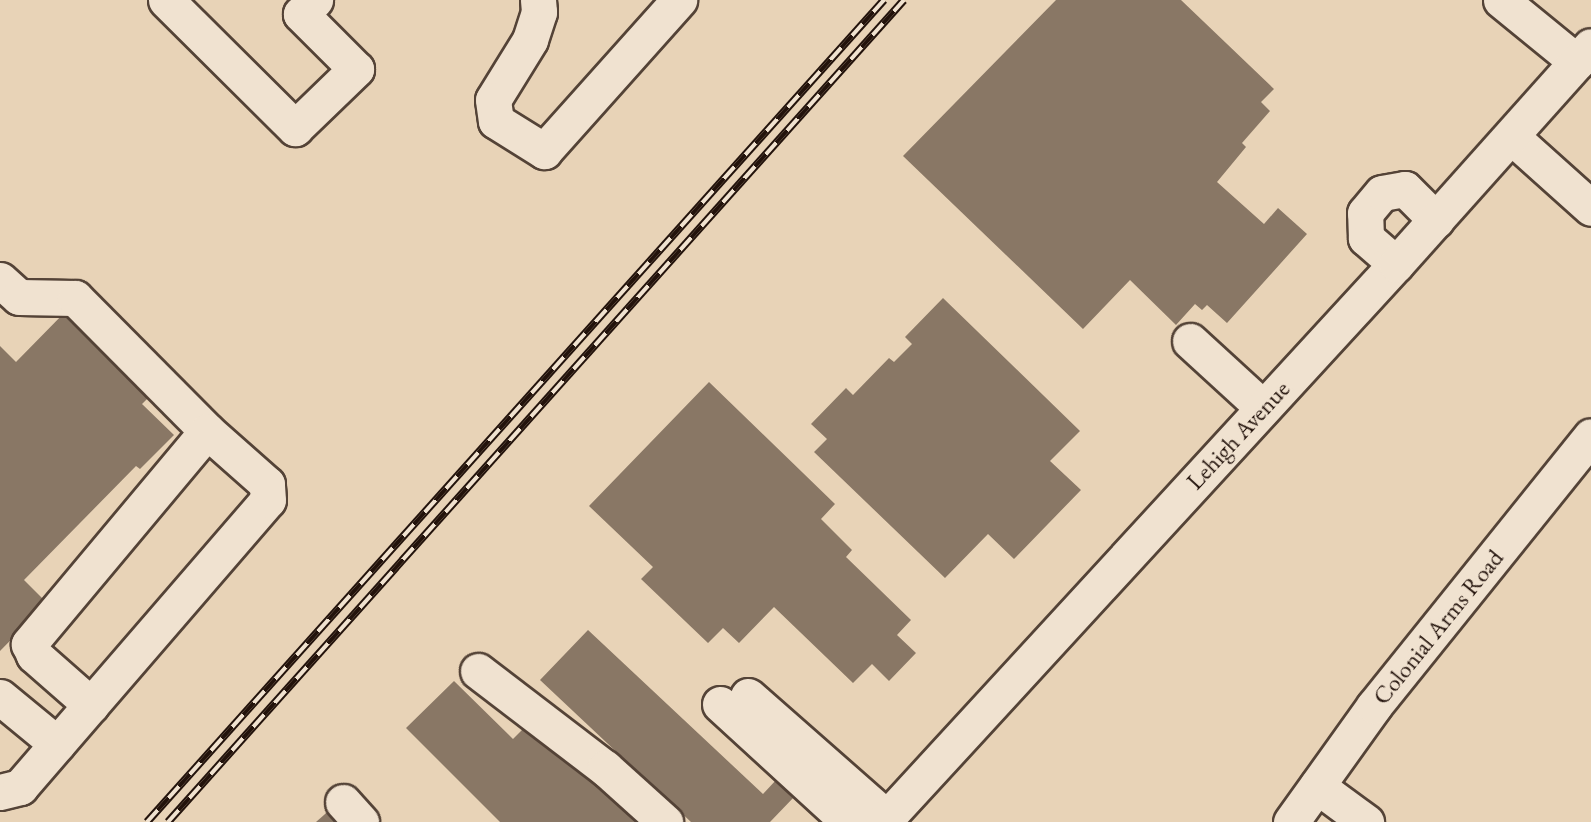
<!DOCTYPE html>
<html>
<head>
<meta charset="utf-8">
<style>
	body { margin:0 }
	#map { position:relative; width:1591px; height:822px; overflow:hidden; background:#e8d3b7; font-family:"EB Garamond",serif }
	div>[style] { position:absolute }
	.building>* { inset:0; background:#897765 }
	.roads { filter:drop-shadow(2px 0 #544337) drop-shadow(-2px 0 #544337) drop-shadow(0 2px #544337) drop-shadow(0 -2px #544337) }
	.minor>* { height:35px; margin:-17.5px; padding:0 17.5px; transform-origin:17.5px; border-radius:17.5px; background:#f0e2d0 }
	.rail>* { height:8px; margin-top:-4px; transform-origin:0; background:repeating-linear-gradient(90deg,#f0e2d0 0 16px,#23130c 0 32px); box-sizing:border-box; border-block:2px solid #23130c }
	span { translate:-50% -50%; white-space:nowrap; text-align:center; line-height:1.15; -webkit-text-stroke:6px #f0e2d0; paint-order:stroke }
	.street-label { font-size:24px; color:#23130c }
</style>
</head>
<body>
<div id="map">
	<div class="building">
		<i style="clip-path:polygon(1056px 0,1181px 0,1274px 89px,1261px 102px,1270px 111px,1242px 143px,1246px 147px,1217px 182px,1264px 224px,1278px 208px,1307px 234px,1227px 323px,1207px 305px,1202px 310px,1195px 304px,1176px 325px,1130px 280px,1083px 329px,903px 156px)"></i>
		<i style="clip-path:polygon(943px 298px,1080px 431px,1050px 461px,1081px 490px,1014px 559px,988px 534px,945px 578px,814px 452px,827px 439px,811px 424px,846px 388px,853px 395px,889px 358px,894px 362px,912px 344px,905px 337px)"></i>
		<i style="clip-path:polygon(68px 309px,153px 393px,142px 404px,174px 435px,140px 469px,136px 466px,24px 580px,47px 603px,0 651px,0 346px,16px 362px)"></i>
		<i style="clip-path:polygon(709px 382px,835px 504px,821px 519px,852px 550px,846px 557px,911px 620px,897px 635px,916px 653px,889px 681px,872px 664px,853px 683px,774px 607px,739px 643px,723px 628px,708px 643px,641px 579px,653px 567px,589px 506px)"></i>
		<i style="clip-path:polygon(588px 630px,763px 794px,777px 779px,795px 796px,770px 822px,691px 822px,540px 680px)"></i>
		<i style="clip-path:polygon(454px 681px,513px 739px,535px 717px,638px 822px,500px 822px,406px 728px)"></i>
		<i style="clip-path:polygon(333px 807px,346px 822px,316px 822px)"></i>
	</div>
	<div class="roads">
		<div class="minor">
			<i style="left:166px;top:0;width:182px;rotate:44.8deg"></i>
			<i style="left:295px;top:128px;width:85px;rotate:-44deg"></i>
			<i style="left:356px;top:69px;width:78px;rotate:-135deg"></i>
			<i style="left:301px;top:14px;width:20px;rotate:-45deg"></i>
			<i style="left:538px;top:0;width:12px;rotate:85deg"></i>
			<i style="left:539px;top:12px;width:29px;rotate:108deg"></i>
			<i style="left:530px;top:40px;width:70px;rotate:121.7deg"></i>
			<i style="left:493px;top:100px;width:21px;rotate:82deg"></i>
			<i style="left:496px;top:121px;width:57px;rotate:32deg"></i>
			<i style="left:544px;top:151px;width:203px;rotate:-48.2deg"></i>
			<i style="left:1501px;top:0;width:98px;rotate:39.2deg"></i>
			<i style="left:1512px;top:137px;width:106px;rotate:41.9deg"></i>
			<i style="left:1396px;top:264px;width:40px;rotate:-139deg"></i>
			<i style="left:1366px;top:238px;width:25px;rotate:-92deg"></i>
			<i style="left:1365px;top:213px;width:26px;rotate:-50deg"></i>
			<i style="left:1382px;top:193px;width:23px;rotate:-10deg"></i>
			<i style="left:1405px;top:189px;width:44px;rotate:45deg"></i>
			<i style="left:0;top:280px;width:25px;rotate:42deg"></i>
			<i style="left:19px;top:297px;width:56px;rotate:1deg"></i>
			<i style="left:75px;top:298px;width:187px;rotate:45.2deg"></i>
			<i style="left:1190px;top:341px;width:99px;rotate:42.5deg"></i>
			<i style="left:478px;top:671px;width:160px;rotate:37.4deg"></i>
			<i style="left:605px;top:768px;width:81px;rotate:42deg"></i>
			<i style="left:748px;top:696px;width:185px;rotate:41.3deg"></i>
			<i style="left:0;top:697px;width:74px;rotate:39.5deg"></i>
			<i style="left:720px;top:704px;width:175px;rotate:42.5deg"></i>
			<i style="left:1317px;top:786px;width:61px;rotate:36.3deg"></i>
			<i style="left:0;top:792px;width:21px;rotate:-14deg"></i>
			<i style="left:20px;top:787px;width:379px;rotate:-49.2deg"></i>
			<i style="left:268px;top:500px;width:16px;rotate:-94deg"></i>
			<i style="left:267px;top:484px;width:80px;rotate:-138.5deg"></i>
			<i style="left:207px;top:431px;width:278px;rotate:129.9deg"></i>
			<i style="left:29px;top:644px;width:12px;rotate:66deg"></i>
			<i style="left:34px;top:655px;width:76px;rotate:41.3deg"></i>
			<i style="left:343px;top:802px;width:27px;rotate:48deg"></i>
			<i style="left:883px;top:822px;width:758px;rotate:-47.41deg"></i>
			<i style="left:1396px;top:264px;width:292px;rotate:-48.2deg"></i>
			<i style="left:1291px;top:822px;width:143px;rotate:-54.4deg"></i>
			<i style="left:1374px;top:706px;width:346px;rotate:-51.2deg"></i>
		</div>
	</div>
	<div class="rail">
		<i style="left:147px;top:822px;width:1104px;rotate:-48.12deg"></i>
		<i style="left:168px;top:822px;width:1103px;rotate:-48.16deg"></i>
	</div>
	<div class="street-label">
		<span style="left:1238px;top:435px;rotate:-47deg">Lehigh Avenue</span>
		<span style="left:1438px;top:627px;rotate:-51deg">Colonial Arms Road</span>
	</div>
</div>
</body>
</html>
